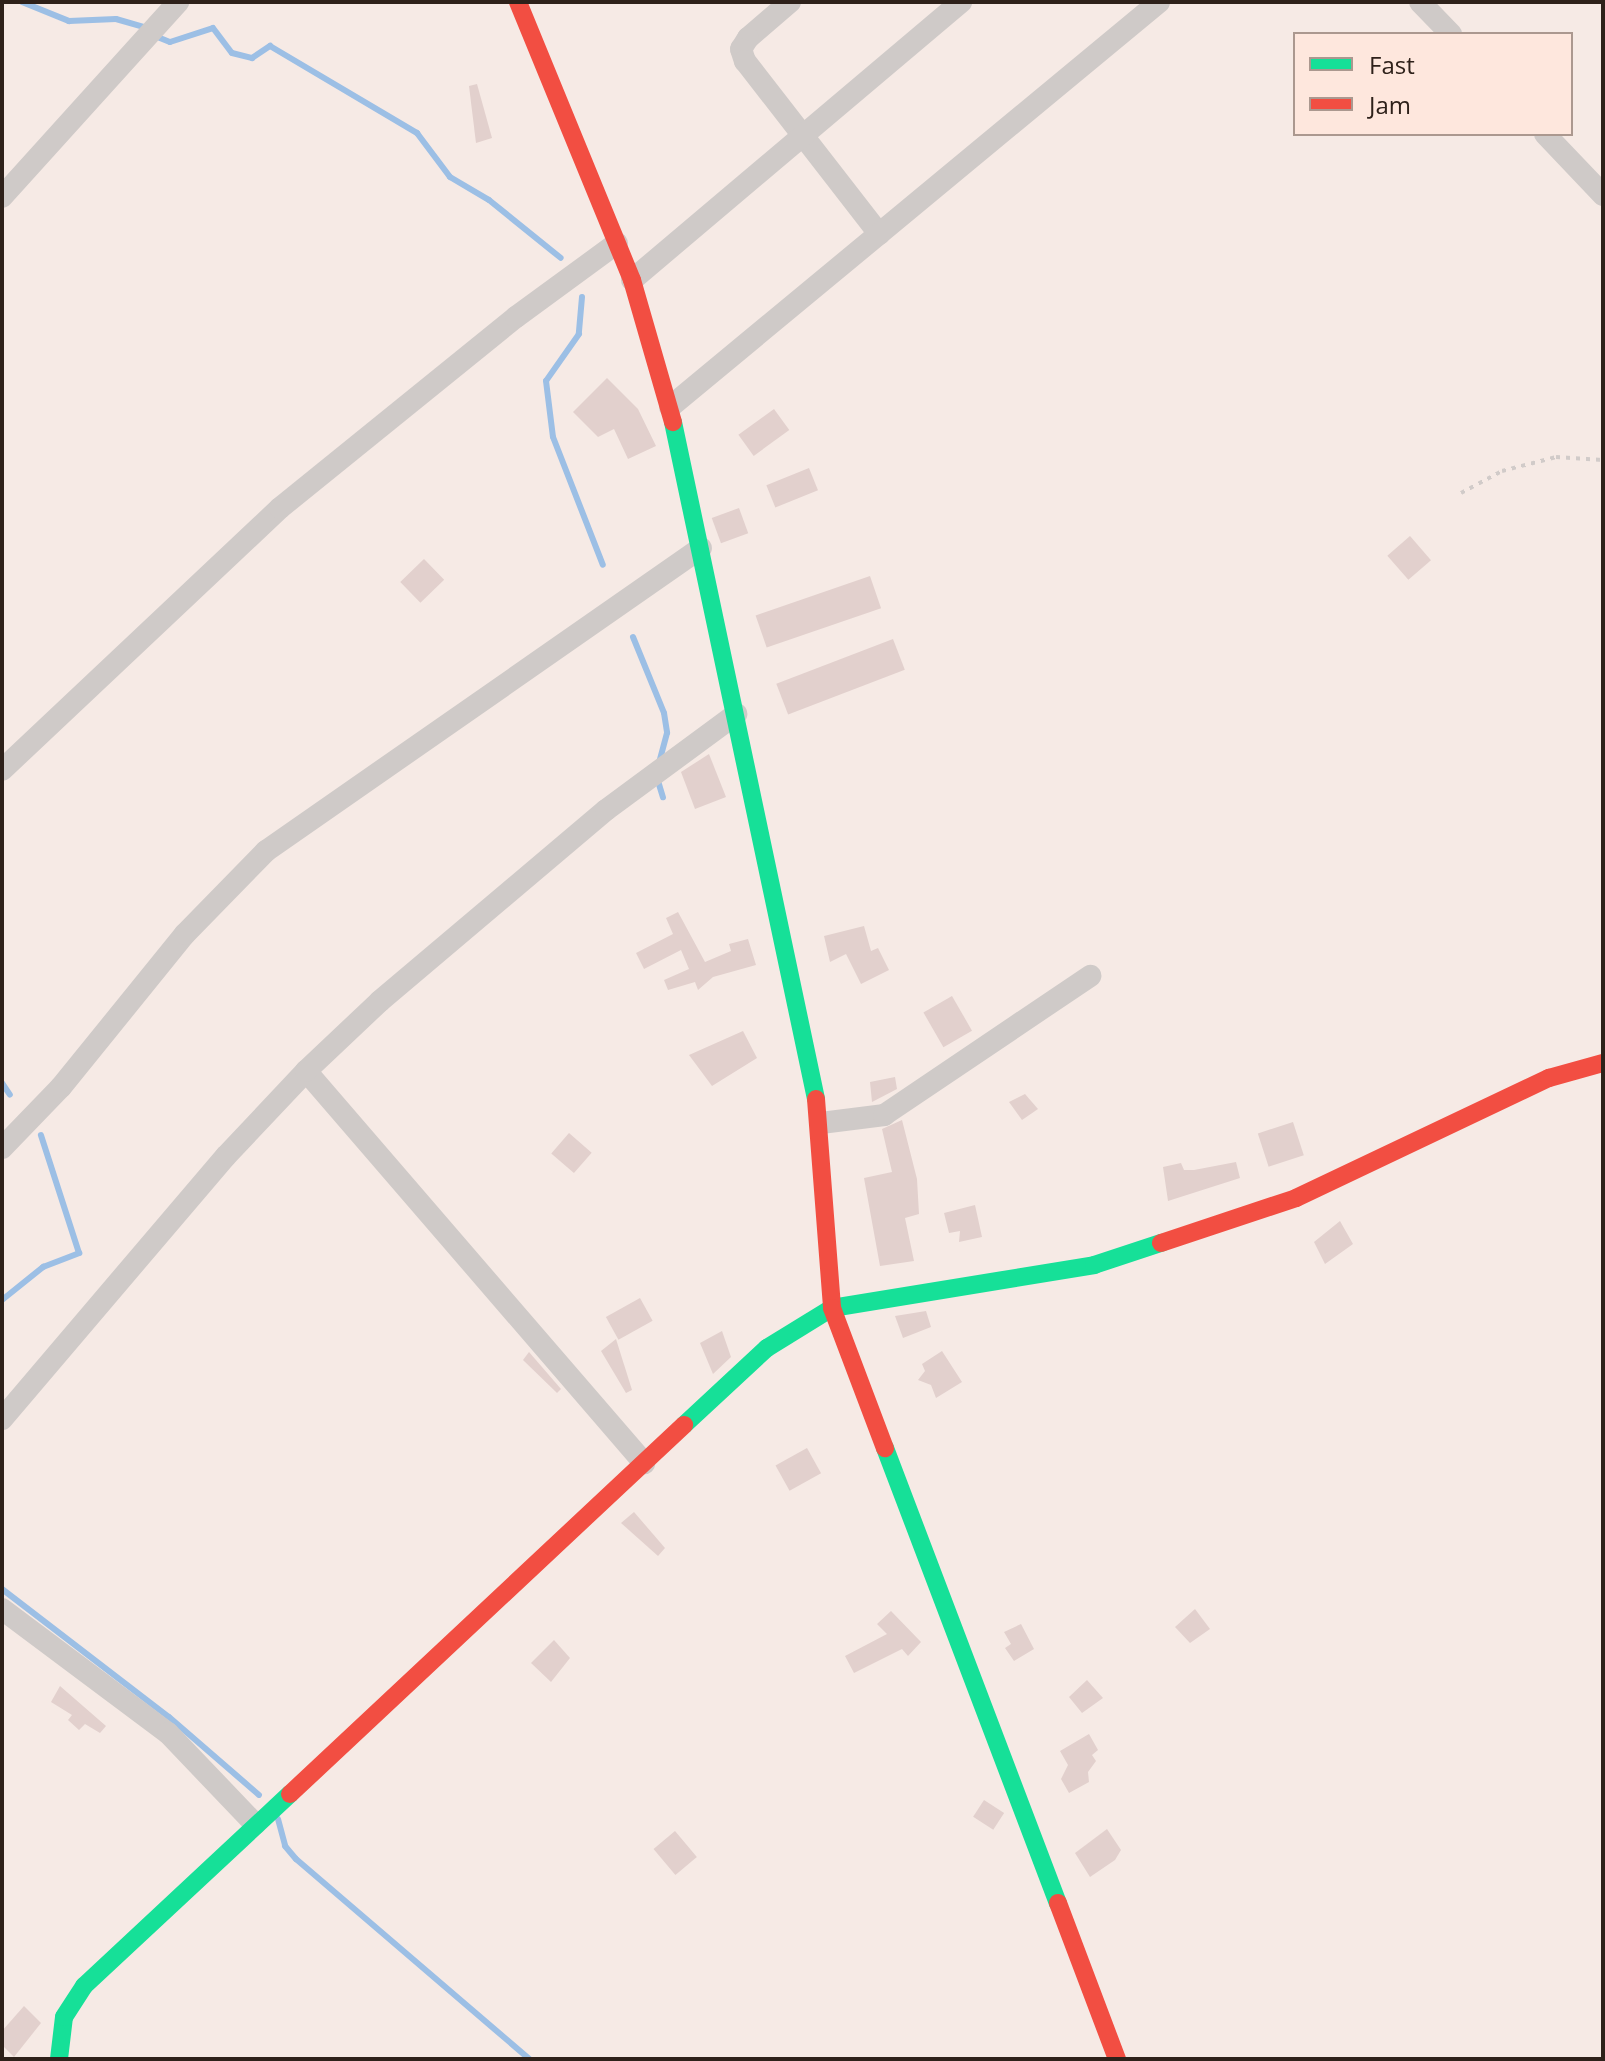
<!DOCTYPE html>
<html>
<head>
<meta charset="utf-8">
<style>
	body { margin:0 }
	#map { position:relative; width:1605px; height:2061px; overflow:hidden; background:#f6eae5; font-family:"Open Sans",sans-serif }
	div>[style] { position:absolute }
	.stream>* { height:6px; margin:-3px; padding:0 3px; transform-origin:3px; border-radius:3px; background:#9cbfe5 }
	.building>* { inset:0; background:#e2d0cd; transform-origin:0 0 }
	.path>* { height:4px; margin-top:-2px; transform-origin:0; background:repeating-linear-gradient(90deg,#d1cbc9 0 4px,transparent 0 10px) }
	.street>* { height:22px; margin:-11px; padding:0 11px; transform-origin:11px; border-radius:11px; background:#cfcac8 }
	.fast>* { height:18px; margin:-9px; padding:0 9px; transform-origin:9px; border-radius:9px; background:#16e098 }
	.jam>* { height:18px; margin:-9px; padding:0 9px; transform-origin:9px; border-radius:9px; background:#f24e42 }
	span { translate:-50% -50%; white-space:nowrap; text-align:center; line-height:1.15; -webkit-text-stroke:6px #fee7dd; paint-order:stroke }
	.frame { position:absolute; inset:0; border:4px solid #2e211a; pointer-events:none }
	.legend { position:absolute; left:1293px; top:32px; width:280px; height:104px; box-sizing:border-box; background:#fee7dd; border:2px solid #ab988f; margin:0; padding:10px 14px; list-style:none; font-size:24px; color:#2e211a }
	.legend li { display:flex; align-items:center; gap:16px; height:40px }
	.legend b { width:40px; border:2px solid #ab988f }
</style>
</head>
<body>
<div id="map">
	<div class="stream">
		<i style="left:22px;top:2px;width:51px;rotate:22deg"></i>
		<i style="left:69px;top:21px;width:47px;rotate:-2.4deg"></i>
		<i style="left:116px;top:19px;width:33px;rotate:16deg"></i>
		<i style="left:155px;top:36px;width:16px;rotate:22deg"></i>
		<i style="left:170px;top:42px;width:45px;rotate:-18deg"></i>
		<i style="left:213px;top:28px;width:31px;rotate:53deg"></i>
		<i style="left:232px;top:53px;width:21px;rotate:14deg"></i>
		<i style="left:252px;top:58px;width:22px;rotate:-34deg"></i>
		<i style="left:270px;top:46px;width:171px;rotate:30.6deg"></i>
		<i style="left:417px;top:133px;width:55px;rotate:53.1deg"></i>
		<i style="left:450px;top:177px;width:45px;rotate:30.5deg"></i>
		<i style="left:489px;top:200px;width:92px;rotate:38.9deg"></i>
		<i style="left:582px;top:297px;width:37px;rotate:95deg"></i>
		<i style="left:579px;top:334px;width:57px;rotate:125.1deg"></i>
		<i style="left:546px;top:381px;width:56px;rotate:82.9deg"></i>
		<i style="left:553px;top:437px;width:137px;rotate:68.7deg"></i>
		<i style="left:633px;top:637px;width:82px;rotate:67.8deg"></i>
		<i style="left:664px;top:713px;width:20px;rotate:81deg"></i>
		<i style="left:667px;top:733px;width:30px;rotate:105deg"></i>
		<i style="left:658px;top:781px;width:17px;rotate:73deg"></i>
		<i style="left:2px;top:1083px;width:14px;rotate:56deg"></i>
		<i style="left:2px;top:1300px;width:53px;rotate:-38.8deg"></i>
		<i style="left:43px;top:1267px;width:39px;rotate:-21deg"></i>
		<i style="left:79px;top:1253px;width:124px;rotate:-107.9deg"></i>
		<i style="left:2px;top:1589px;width:210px;rotate:37.5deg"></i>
		<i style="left:169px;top:1717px;width:119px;rotate:40.9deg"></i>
		<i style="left:278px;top:1819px;width:28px;rotate:75deg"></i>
		<i style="left:285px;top:1846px;width:17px;rotate:50deg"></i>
		<i style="left:296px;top:1859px;width:307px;rotate:40.6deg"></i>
	</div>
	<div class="building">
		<i style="clip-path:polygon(477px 84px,492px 138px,476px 143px,469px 86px)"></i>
		<i style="clip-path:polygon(607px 378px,638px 409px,656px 446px,628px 459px,614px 429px,598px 437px,573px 412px)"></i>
		<i style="left:774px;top:409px;width:26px;height:44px;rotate:54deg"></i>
		<i style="left:809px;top:468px;width:24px;height:46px;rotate:68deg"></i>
		<i style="left:739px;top:508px;width:27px;height:29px;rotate:70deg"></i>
		<i style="left:1410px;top:536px;width:32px;height:30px;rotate:49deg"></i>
		<i style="left:424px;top:559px;width:29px;height:33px;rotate:46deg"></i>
		<i style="left:870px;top:576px;width:34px;height:121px;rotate:71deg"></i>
		<i style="left:893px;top:639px;width:33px;height:125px;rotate:69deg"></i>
		<i style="clip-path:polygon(709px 754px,726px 797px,695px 809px,681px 772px)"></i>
		<i style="clip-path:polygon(678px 912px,705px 962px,731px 951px,729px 944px,748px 939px,756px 965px,713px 977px,698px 990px,695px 982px,668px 990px,664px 980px,689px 969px,681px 950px,644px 969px,636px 953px,673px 934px,666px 918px)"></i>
		<i style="clip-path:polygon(864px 926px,871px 951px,878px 948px,889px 970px,861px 984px,846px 954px,830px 962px,824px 936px)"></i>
		<i style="left:952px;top:996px;width:40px;height:33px;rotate:60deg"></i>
		<i style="clip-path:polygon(743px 1031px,757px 1058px,712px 1086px,689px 1055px)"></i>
		<i style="clip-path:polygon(895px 1077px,897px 1089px,872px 1102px,870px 1082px)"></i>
		<i style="clip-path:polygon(1025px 1094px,1038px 1109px,1022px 1120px,1009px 1102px)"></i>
		<i style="clip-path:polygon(902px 1120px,917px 1179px,919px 1214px,905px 1218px,914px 1261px,880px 1266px,864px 1178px,892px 1172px,882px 1129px)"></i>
		<i style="left:1293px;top:1122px;width:35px;height:37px;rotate:72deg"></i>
		<i style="left:569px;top:1133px;width:30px;height:27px;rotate:41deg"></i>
		<i style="clip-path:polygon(1236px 1162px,1240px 1178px,1168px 1201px,1163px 1167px,1181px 1163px,1184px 1170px,1194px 1170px)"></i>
		<i style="clip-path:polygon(975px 1205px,982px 1237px,959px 1242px,960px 1231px,949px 1233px,944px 1213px)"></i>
		<i style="clip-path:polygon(1340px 1221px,1353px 1244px,1325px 1264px,1314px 1242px)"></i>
		<i style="left:640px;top:1298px;width:26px;height:39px;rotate:61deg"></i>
		<i style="clip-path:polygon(926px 1311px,931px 1327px,903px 1338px,895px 1316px)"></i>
		<i style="clip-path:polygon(722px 1331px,731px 1357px,713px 1374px,700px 1343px)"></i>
		<i style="clip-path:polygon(616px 1339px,632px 1390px,626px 1393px,601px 1351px)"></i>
		<i style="clip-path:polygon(942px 1351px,962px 1382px,936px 1398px,931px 1385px,918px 1380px,925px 1371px,922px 1364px)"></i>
		<i style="clip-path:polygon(529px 1352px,561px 1389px,557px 1393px,523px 1360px)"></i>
		<i style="left:807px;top:1448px;width:29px;height:36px;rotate:61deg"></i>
		<i style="clip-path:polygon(634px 1512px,665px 1548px,658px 1556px,621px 1523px)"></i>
		<i style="clip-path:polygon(1195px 1609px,1210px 1629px,1190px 1643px,1175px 1627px)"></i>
		<i style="clip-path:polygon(891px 1611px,921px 1642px,908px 1656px,902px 1649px,854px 1673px,845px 1656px,887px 1634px,877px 1624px)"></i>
		<i style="clip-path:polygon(1021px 1624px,1034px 1649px,1014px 1661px,1005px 1648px,1011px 1644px,1004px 1632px)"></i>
		<i style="clip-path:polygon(554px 1640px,570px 1658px,551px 1682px,531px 1663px)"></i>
		<i style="clip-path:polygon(1087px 1680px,1103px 1698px,1082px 1713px,1069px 1697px)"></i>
		<i style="clip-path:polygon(60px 1686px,106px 1726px,100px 1733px,85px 1724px,79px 1730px,68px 1720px,72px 1715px,51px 1702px)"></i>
		<i style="clip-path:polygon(1089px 1734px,1098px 1750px,1092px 1755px,1096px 1761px,1088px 1772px,1089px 1782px,1069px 1793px,1061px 1779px,1068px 1765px,1060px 1751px)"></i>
		<i style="left:984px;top:1800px;width:24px;height:20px;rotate:33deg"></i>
		<i style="clip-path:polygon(1107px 1829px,1121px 1850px,1115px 1860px,1090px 1877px,1075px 1853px)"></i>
		<i style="left:675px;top:1831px;width:34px;height:28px;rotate:50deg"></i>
		<i style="clip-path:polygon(24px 2006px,41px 2023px,14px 2057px,2px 2045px,2px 2031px)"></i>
	</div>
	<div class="path">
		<i style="left:1461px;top:493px;width:47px;rotate:-28.2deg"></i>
		<i style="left:1502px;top:471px;width:56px;rotate:-14.5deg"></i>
		<i style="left:1556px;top:457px;width:47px;rotate:3.7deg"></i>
	</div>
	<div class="street">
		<i style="left:790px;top:2px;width:55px;rotate:139.4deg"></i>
		<i style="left:748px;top:38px;width:13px;rotate:122deg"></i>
		<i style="left:741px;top:49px;width:13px;rotate:72deg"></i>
		<i style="left:745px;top:61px;width:219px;rotate:52.2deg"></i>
		<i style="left:1420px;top:2px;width:45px;rotate:45.9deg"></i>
		<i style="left:1545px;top:134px;width:84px;rotate:46.4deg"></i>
		<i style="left:2px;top:197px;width:263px;rotate:-47.9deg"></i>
		<i style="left:632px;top:280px;width:431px;rotate:-40.2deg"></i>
		<i style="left:670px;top:407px;width:635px;rotate:-39.63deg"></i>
		<i style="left:2px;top:770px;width:382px;rotate:-43.3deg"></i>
		<i style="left:280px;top:508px;width:304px;rotate:-39deg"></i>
		<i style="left:516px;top:317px;width:125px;rotate:-36.2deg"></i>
		<i style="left:306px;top:1071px;width:518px;rotate:49.23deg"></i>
		<i style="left:821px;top:1123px;width:64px;rotate:-7.2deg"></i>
		<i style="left:884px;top:1115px;width:249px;rotate:-34deg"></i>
		<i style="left:2px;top:1148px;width:85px;rotate:-46deg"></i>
		<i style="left:61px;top:1087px;width:197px;rotate:-51deg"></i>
		<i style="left:185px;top:934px;width:116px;rotate:-45.7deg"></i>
		<i style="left:266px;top:851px;width:530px;rotate:-34.86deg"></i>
		<i style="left:2px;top:1419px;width:345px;rotate:-49.6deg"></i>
		<i style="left:226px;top:1156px;width:117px;rotate:-46.7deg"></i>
		<i style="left:306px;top:1071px;width:102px;rotate:-43.4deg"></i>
		<i style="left:380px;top:1001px;width:296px;rotate:-40.2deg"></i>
		<i style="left:606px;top:810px;width:162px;rotate:-36.4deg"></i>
		<i style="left:2px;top:1609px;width:207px;rotate:36.8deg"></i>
		<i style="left:168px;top:1733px;width:126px;rotate:46.3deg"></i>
	</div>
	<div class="fast">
		<i style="left:673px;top:422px;width:692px;rotate:78.07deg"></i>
		<i style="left:684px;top:1425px;width:113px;rotate:-42.9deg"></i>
		<i style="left:767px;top:1348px;width:76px;rotate:-31.6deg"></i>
		<i style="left:832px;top:1308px;width:266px;rotate:-9.3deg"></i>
		<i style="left:1094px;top:1265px;width:71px;rotate:-18.2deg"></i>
		<i style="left:885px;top:1448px;width:487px;rotate:69.2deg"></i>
		<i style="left:59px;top:2059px;width:42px;rotate:-83.2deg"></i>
		<i style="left:64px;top:2017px;width:37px;rotate:-57deg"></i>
		<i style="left:84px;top:1986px;width:282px;rotate:-43deg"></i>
	</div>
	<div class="jam">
		<i style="left:518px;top:2px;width:300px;rotate:67.7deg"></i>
		<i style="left:632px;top:280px;width:148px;rotate:73.9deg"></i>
		<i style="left:816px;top:1099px;width:210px;rotate:85.6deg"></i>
		<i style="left:832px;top:1308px;width:150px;rotate:69.3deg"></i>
		<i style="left:1161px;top:1243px;width:142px;rotate:-18.4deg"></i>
		<i style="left:1296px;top:1198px;width:280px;rotate:-25.4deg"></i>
		<i style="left:1549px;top:1078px;width:56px;rotate:-15.5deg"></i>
		<i style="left:290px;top:1794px;width:540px;rotate:-43.12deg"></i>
		<i style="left:1058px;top:1903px;width:167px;rotate:69.3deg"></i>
	</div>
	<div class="frame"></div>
	<ul class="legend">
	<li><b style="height:10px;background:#16e098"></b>Fast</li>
	<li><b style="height:10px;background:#f24e42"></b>Jam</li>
	</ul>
</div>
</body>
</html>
